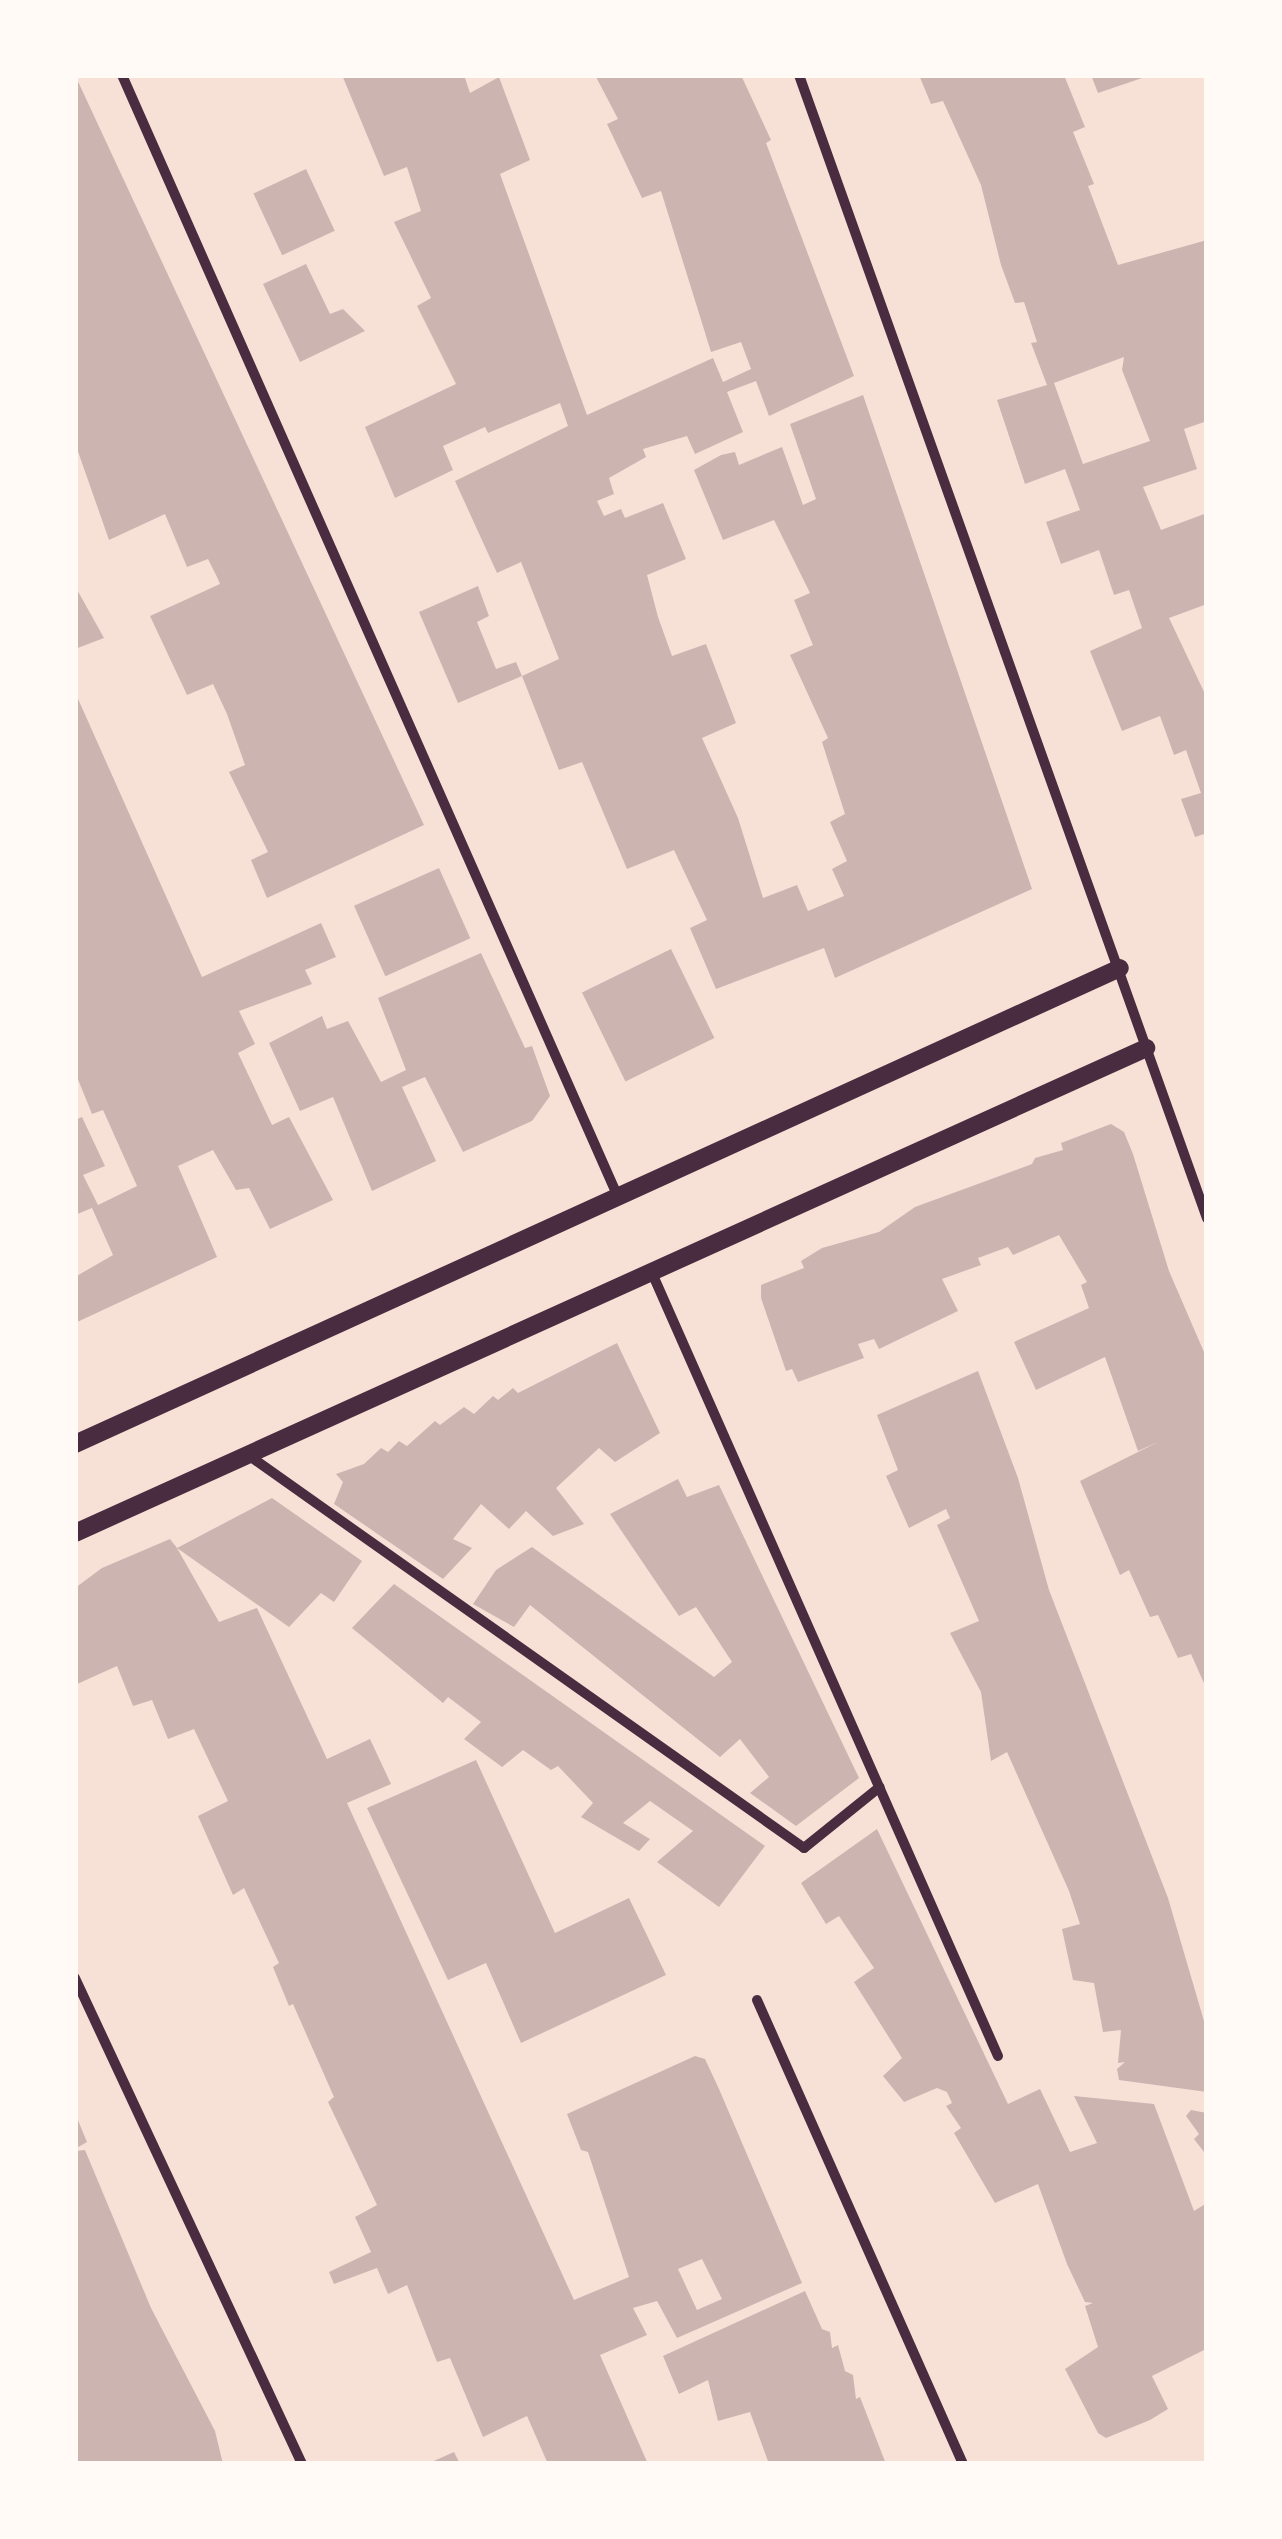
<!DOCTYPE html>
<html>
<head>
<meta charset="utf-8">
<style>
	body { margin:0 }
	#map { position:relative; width:1282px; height:2539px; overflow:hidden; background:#f7e1d7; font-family:Rubik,sans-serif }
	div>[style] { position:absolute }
	.building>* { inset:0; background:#ccb4b1; transform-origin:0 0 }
	.minor>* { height:10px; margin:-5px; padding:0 5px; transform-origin:5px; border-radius:5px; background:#4a2c40 }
	.tertiary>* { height:18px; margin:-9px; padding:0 9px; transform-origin:9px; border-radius:9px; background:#4a2c40 }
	span { translate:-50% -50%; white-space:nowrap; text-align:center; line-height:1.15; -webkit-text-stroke:8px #fffaf5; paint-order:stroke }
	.frame { position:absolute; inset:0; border:78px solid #fffaf5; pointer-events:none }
</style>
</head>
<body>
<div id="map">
	<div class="building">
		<i style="clip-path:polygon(75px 75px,424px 825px,267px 898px,251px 860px,268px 852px,229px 772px,245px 765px,227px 714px,213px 684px,187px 695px,150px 616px,220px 584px,217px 577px,208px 559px,187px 567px,165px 514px,109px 540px,75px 443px)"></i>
		<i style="clip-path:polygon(342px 75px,464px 75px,470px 93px,499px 77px,530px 160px,500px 174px,587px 415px,713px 358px,723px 382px,751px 369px,741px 342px,711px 352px,661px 191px,642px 198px,607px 124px,618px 119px,595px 75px,741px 75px,771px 140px,766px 143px,854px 376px,769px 416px,756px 381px,727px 392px,743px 432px,695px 454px,687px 436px,643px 449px,646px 457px,609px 478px,614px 494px,597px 501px,604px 516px,621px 509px,625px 518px,663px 503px,686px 559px,647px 575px,658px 617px,672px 656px,706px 644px,736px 723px,702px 738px,738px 818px,763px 898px,797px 885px,808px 911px,844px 896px,832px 869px,847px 861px,830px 822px,845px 814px,822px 742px,828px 738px,790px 655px,813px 645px,794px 600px,810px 593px,774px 520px,723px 540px,694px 470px,721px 455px,735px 452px,739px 465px,782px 447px,803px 505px,816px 499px,790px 424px,863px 395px,1032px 889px,835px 978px,824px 948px,716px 989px,690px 928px,707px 920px,674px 850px,627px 869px,582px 762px,559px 770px,522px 676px,458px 703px,419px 612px,478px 586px,489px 616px,477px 622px,496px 669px,516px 662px,522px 676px,559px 659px,521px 562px,497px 573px,455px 481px,568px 426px,560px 403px,488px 433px,485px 427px,443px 446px,453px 470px,395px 498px,365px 427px,456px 384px,417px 306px,431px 298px,394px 222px,421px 211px,407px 167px,384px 176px)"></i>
		<i style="clip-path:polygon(evenodd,919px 75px,1064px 75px,1085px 127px,1073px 132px,1094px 184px,1088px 186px,1118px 265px,1207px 240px,1207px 421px,1184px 429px,1197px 469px,1143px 487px,1161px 530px,1207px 513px,1207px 604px,1169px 618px,1207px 698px,1207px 833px,1195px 837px,1181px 799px,1201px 793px,1186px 750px,1174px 755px,1160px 716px,1122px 731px,1090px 651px,1142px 628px,1129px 590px,1114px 595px,1099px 550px,1061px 564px,1046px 522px,1080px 510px,1065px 469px,1025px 484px,997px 400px,1047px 385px,1031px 343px,1037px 342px,1024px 302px,1015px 303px,1001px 265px,981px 185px,943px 101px,931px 104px,919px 75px,1124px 357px,1122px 370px,1150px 441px,1083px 464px,1054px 383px,1124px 357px)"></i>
		<i style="clip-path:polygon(1091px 75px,1148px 75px,1148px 76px,1098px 93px)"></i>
		<i style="left:306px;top:169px;width:68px;height:58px;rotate:65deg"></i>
		<i style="clip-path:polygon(306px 264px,330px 314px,343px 309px,365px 331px,300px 362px,263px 284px)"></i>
		<i style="clip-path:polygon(75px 586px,104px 638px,75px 649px)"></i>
		<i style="clip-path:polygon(75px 692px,202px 977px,321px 923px,336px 957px,305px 970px,312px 984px,239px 1011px,255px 1044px,238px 1053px,272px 1125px,289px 1117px,333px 1200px,270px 1229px,249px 1188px,236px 1190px,213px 1150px,178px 1166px,217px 1257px,75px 1323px,75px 1277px,113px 1255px,92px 1208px,75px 1215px,75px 1120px,82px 1117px,105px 1166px,83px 1175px,98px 1205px,137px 1186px,103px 1110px,92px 1114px,75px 1072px)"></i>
		<i style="left:439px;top:868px;width:77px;height:93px;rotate:66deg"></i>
		<i style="left:671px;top:949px;width:99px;height:99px;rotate:64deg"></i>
		<i style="clip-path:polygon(481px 953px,525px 1048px,532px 1046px,550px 1096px,532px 1121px,463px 1152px,425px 1077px,402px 1087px,436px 1161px,372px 1191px,333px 1097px,300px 1111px,269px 1043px,322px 1016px,327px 1029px,348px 1021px,381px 1082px,406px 1070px,378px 998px)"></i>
		<i style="clip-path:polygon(1111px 1124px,1124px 1132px,1133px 1154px,1169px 1271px,1207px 1359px,1207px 1690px,1191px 1654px,1178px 1658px,1158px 1615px,1150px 1617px,1129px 1570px,1120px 1575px,1080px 1481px,1160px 1441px,1138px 1451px,1105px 1357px,1036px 1390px,1014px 1342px,1089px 1308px,1081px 1285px,1087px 1282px,1059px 1235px,1013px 1255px,1008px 1247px,978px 1258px,981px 1265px,942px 1279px,958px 1311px,879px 1349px,874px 1339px,858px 1344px,864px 1358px,798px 1382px,792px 1369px,786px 1371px,761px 1298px,761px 1285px,804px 1268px,801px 1261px,822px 1248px,879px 1232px,915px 1207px,1032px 1164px,1035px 1158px,1063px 1150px,1061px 1143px)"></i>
		<i style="clip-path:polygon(617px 1343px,660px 1433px,615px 1462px,599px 1448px,556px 1488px,584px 1524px,553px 1536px,526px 1511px,509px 1529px,481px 1504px,453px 1539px,472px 1548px,443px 1579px,334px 1504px,343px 1482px,336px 1474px,364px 1464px,381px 1448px,388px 1452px,399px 1441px,407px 1446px,435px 1421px,440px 1425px,464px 1407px,474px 1414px,493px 1396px,498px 1400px,513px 1388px,518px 1393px)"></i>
		<i style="clip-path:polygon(978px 1371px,1018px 1478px,1049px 1590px,1168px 1898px,1204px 2021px,1207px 2092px,1119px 2080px,1117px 2069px,1125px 2062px,1118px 2063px,1121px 2030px,1103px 2032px,1094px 1983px,1073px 1980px,1062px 1929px,1080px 1924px,1069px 1891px,1007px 1752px,991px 1761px,981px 1692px,950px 1633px,979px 1621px,937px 1525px,950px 1518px,946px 1509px,909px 1528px,886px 1476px,898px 1470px,877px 1415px)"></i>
		<i style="clip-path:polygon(678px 1479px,687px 1497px,719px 1485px,859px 1778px,796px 1826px,750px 1793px,769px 1777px,740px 1739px,720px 1757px,530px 1605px,514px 1627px,473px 1604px,496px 1570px,532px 1547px,714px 1677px,732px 1662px,696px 1607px,679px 1616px,610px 1514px)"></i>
		<i style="clip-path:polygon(evenodd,272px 1498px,362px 1561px,334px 1602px,321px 1593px,289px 1627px,177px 1548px,219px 1622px,257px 1608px,327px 1759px,370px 1739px,391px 1784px,347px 1803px,574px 2300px,629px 2277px,588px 2152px,581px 2150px,567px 2114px,695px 2056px,705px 2059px,719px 2089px,802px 2283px,677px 2338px,657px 2301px,633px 2308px,647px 2335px,600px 2355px,648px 2464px,548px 2464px,527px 2416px,483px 2437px,450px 2358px,437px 2362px,407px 2285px,388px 2294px,377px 2268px,334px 2284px,329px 2272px,371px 2252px,355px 2217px,377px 2205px,328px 2102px,334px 2097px,293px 2004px,289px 2006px,273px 1967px,279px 1963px,244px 1888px,233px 1895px,198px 1816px,228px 1801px,194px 1729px,168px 1739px,152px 1700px,133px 1706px,117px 1666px,75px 1685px,75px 1588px,102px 1568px,170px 1539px,177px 1548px,272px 1498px,702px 2259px,722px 2299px,697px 2310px,678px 2269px,702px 2259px)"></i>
		<i style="clip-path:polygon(394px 1584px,765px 1846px,719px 1907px,657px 1862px,693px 1831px,650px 1801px,623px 1823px,650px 1839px,639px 1851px,581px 1817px,593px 1803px,558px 1766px,551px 1770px,523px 1750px,502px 1767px,464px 1739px,481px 1722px,448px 1697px,443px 1703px,352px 1628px)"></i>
		<i style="clip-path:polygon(476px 1760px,555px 1933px,629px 1898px,666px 1975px,521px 2043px,486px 1963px,448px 1980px,367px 1808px)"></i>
		<i style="clip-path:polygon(877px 1829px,1008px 2104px,1040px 2089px,1070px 2152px,1097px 2143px,1074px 2096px,1154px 2104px,1194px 2211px,1207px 2203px,1207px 2358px,1204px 2350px,1152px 2376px,1168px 2409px,1150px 2420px,1106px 2438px,1098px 2433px,1065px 2369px,1098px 2347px,1085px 2306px,1093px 2303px,1085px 2302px,1067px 2264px,1038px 2184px,995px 2203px,954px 2133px,961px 2128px,946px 2106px,952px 2103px,947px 2092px,937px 2088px,904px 2102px,883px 2076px,902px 2058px,854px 1982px,874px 1968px,839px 1916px,826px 1924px,801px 1883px)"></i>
		<i style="clip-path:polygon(1191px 2110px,1207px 2113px,1207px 2156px,1194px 2139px,1199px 2134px,1186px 2116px)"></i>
		<i style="clip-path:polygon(75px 2113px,87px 2142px,75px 2149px)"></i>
		<i style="clip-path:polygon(85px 2150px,151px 2308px,215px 2431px,223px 2464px,75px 2464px,75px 2151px)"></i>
		<i style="clip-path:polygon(805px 2291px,822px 2329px,830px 2332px,832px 2348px,838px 2345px,845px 2371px,853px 2375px,856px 2399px,860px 2397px,886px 2464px,769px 2464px,750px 2412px,718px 2421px,708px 2380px,679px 2394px,663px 2356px)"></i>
		<i style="clip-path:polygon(454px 2452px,460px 2464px,427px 2464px)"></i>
	</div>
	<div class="minor">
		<i style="left:122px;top:75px;width:1227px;rotate:66.15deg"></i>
		<i style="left:799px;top:75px;width:1214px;rotate:70.36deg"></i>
		<i style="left:652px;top:1273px;width:856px;rotate:66.16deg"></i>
		<i style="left:248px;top:1455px;width:681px;rotate:35.25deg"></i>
		<i style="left:804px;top:1848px;width:97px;rotate:-38.8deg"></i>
		<i style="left:75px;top:1978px;width:536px;rotate:64.96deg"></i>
		<i style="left:757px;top:2000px;width:508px;rotate:66.06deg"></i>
	</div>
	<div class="tertiary">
		<i style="left:75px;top:1444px;width:1148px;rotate:-24.49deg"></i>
		<i style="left:75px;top:1533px;width:1176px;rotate:-24.36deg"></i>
	</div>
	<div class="frame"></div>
</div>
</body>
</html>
